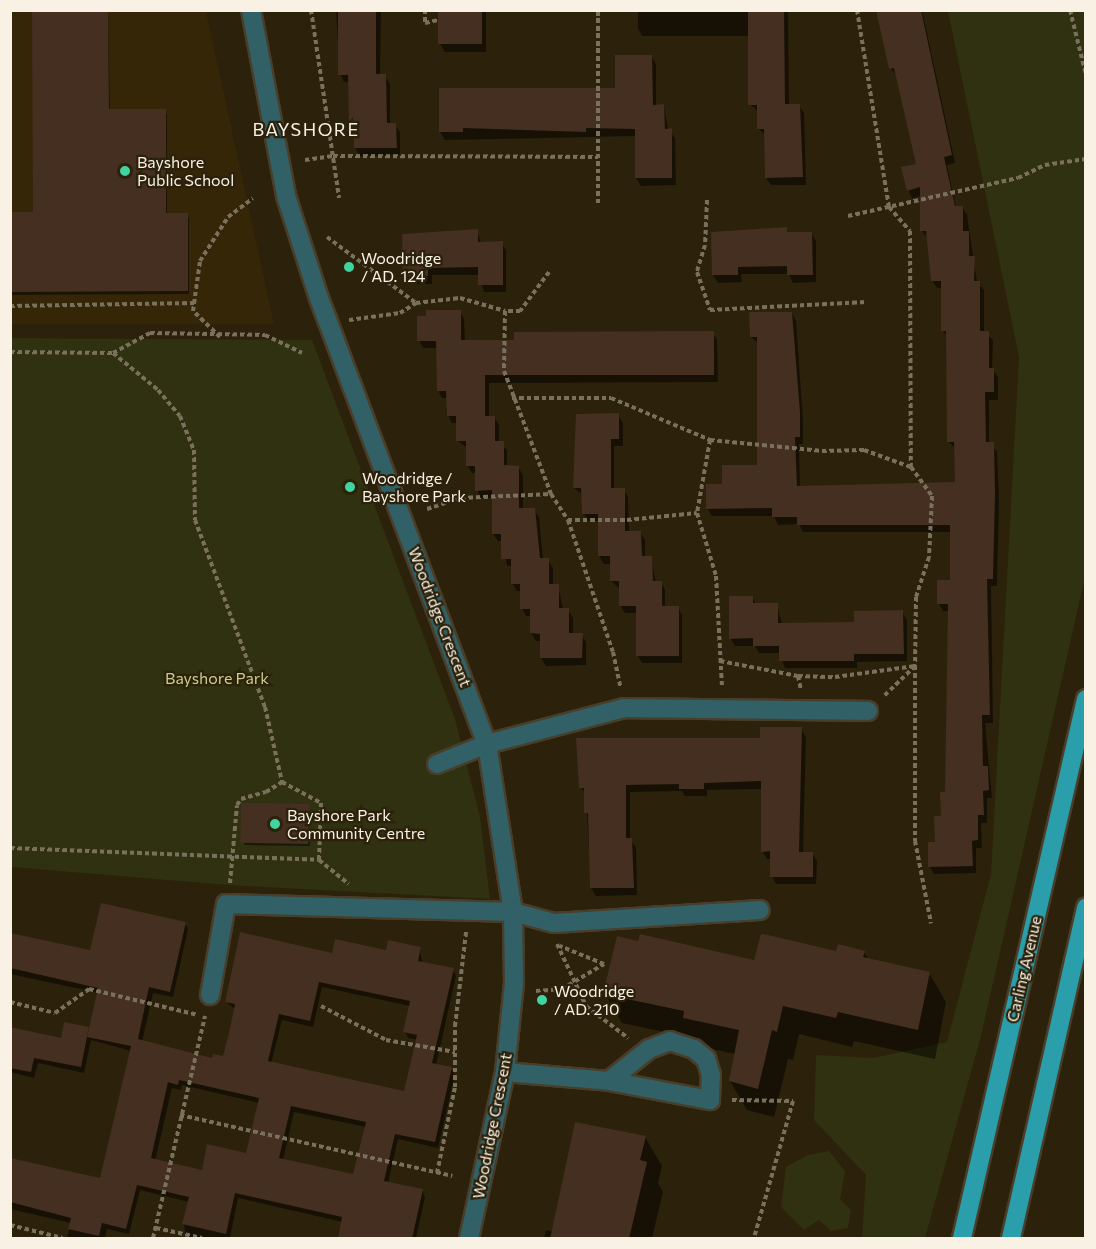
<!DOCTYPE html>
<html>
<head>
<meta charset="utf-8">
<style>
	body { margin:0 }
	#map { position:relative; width:1096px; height:1249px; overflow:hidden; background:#2c210a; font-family:Commissioner,sans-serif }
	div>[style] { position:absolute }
	.built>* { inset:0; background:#352607 }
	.green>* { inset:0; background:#2f3110 }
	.shadow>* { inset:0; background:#0007 }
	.building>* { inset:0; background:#442f20; transform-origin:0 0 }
	.path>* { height:4px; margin-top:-2px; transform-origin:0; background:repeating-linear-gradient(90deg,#7a715d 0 4.5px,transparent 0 7.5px) }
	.roads { filter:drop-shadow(2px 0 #493e29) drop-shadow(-2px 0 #493e29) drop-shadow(0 2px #493e29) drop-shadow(0 -2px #493e29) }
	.minor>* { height:18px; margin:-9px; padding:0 9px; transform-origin:9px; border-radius:9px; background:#316067 }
	.major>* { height:18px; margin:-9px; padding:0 9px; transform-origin:9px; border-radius:9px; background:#2b9eab }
	.dots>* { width:16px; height:16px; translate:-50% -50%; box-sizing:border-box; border:3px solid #2c210a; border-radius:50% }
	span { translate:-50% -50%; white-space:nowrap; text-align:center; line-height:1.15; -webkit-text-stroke:4.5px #2c210a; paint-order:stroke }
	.poi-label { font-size:16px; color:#f9f1e4 }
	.left { translate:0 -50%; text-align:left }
	.street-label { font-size:16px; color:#f9f1e4 }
	.park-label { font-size:16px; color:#c9ce8b }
	.neighbourhood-label { font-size:18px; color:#f9f1e4; letter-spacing:1.5px }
	.frame { position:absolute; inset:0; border:12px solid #f9f1e4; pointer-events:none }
</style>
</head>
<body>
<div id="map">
	<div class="built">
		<i style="clip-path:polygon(11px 11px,206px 11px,274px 324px,11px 324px)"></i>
	</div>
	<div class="green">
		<i style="clip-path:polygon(948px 11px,1085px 11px,1085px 577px,981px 1036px,925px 1238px,862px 1238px,866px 1175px,814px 1120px,816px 1055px,873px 1058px,947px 1042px,991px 874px,1019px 357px)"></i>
		<i style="clip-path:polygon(10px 338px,312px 340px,455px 719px,480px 817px,490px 899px,227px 885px,11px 867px)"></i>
		<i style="clip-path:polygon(829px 1151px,845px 1171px,840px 1199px,851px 1210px,848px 1228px,831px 1231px,819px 1220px,804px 1230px,781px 1207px,786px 1167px,808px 1155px)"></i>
	</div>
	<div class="shadow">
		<i style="clip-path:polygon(34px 10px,108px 10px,110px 111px,165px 111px,167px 114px,167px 215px,187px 215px,189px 218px,189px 294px,10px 295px,10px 213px,34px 213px)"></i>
		<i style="clip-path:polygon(336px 10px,381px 10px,380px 76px,385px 76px,390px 84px,390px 125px,395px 125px,400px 132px,400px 155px,360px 156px,355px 148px,350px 82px,344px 82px,340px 74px)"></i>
		<i style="clip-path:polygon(440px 10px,486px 10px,486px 52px,445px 52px,440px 44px)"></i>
		<i style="clip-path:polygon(638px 10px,788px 10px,789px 106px,799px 106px,804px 113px,806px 185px,771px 185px,766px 178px,766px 136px,759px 129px,758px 112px,750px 104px,749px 36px,642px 36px,638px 28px)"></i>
		<i style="clip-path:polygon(879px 10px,922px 10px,955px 163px,947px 165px,956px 207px,962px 207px,967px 215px,977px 282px,984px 290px,984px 332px,993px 340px,992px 369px,998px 377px,998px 400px,989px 400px,989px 444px,997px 451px,999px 502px,997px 586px,991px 586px,993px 723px,985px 723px,992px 798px,987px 798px,987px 823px,981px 823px,982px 848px,976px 848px,976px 873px,934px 874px,930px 867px,946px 793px,950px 611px,943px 611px,939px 604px,952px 581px,951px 532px,803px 532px,799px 524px,778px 525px,774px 516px,712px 516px,707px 508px,724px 485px,758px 466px,759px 344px,751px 337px,792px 313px,796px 321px,803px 421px,803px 444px,799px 444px,800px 488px,956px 483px,956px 449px,949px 442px,948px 339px,943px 330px,942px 288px,937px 288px,932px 280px,928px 238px,921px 230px,921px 196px,912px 198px,908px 190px,918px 165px,897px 75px,890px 68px)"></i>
		<i style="clip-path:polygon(651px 56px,656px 64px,656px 106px,664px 106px,668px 130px,675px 138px,676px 185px,641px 186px,636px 178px,636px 136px,445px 140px,440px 132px,441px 90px,616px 90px)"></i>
		<i style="clip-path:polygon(786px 229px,789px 233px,811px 233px,816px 241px,816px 282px,793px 283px,789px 274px,741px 274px,742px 282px,718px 283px,713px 275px,713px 234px)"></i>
		<i style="clip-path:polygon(477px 231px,481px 243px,502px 243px,506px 251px,506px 292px,484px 292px,479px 275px,432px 275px,432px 284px,409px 284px,404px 276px)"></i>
		<i style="clip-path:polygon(460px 311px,464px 319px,465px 342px,713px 333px,717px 340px,718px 382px,489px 383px,489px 417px,494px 417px,499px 425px,499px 442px,507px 450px,507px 467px,518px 467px,523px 475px,523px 510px,534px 510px,539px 517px,543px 560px,548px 560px,553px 568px,553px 585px,558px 585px,563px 610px,568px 610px,573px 618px,573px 635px,582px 635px,586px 642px,586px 665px,546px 666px,541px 658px,542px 641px,536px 641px,531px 633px,531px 616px,526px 616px,522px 608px,522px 591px,517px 591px,512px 583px,512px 566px,507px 566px,502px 541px,498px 541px,493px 534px,493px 498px,481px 498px,477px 490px,477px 473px,472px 473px,467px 465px,467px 448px,458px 441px,458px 423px,452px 423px,448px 415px,448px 398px,442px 398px,438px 390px,438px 348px,423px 348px,419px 340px)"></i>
		<i style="clip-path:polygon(618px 415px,623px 423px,623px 446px,614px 446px,614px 490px,624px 490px,628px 497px,629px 532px,641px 533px,645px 540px,645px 558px,651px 558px,656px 583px,661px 582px,665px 590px,665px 607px,678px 607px,682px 615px,682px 663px,642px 663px,638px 656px,638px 613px,625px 613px,620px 605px,620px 589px,611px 581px,611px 564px,604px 564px,599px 556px,600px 521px,588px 521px,583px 513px,583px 495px,574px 488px)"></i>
		<i style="clip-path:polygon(752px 597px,757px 605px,777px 605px,782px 624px,855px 623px,902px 612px,907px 620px,907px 661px,857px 662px,857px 668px,785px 668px,780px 653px,759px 653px,755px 646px,735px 646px,730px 638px)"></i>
		<i style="clip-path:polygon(801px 729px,806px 737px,803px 853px,812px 853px,817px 861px,816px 884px,776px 884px,772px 876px,772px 859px,767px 859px,762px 851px,763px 789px,707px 790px,707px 796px,685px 796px,682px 791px,630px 792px,630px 840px,636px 847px,637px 895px,596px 896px,591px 888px,586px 795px,581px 787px,577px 740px,762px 740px)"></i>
		<i style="clip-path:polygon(308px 806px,310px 846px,245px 845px,243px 841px)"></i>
		<i style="clip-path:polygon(evenodd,185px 923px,188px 929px,173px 997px,153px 993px,142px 1042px,213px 1060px,224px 1058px,235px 1009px,226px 1002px,333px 955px,420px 948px,422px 963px,453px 970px,456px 976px,436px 1065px,451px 1069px,455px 1075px,438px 1148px,398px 1139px,388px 1183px,422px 1190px,425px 1197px,416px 1238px,339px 1238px,343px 1222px,238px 1198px,230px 1238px,186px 1238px,184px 1224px,189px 1202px,140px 1190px,129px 1234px,107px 1229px,105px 1238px,67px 1238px,71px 1223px,10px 1209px,10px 1159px,101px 1180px,131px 1051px,91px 1040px,84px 1073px,38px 1063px,34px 1078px,10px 1072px,10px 1029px,62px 1040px,88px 1028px,90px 1032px,99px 993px,10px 974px,10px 934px,91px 952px,185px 923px,322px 987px,410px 1006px,405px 1031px,408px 1038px,418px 1040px,405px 1092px,271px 1064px,282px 1020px,313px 1027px,322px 987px,185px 923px,182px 1085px,259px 1103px,247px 1155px,203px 1171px,155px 1161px,172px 1088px,181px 1090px,182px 1085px,185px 923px,294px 1112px,366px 1127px,354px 1176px,283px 1160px,294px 1112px)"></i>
		<i style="clip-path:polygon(837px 952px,864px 952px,868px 959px,929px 973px,946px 1002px,935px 1059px,854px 1041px,852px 1047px,799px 1034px,793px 1060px,788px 1059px,774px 1117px,747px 1110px,730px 1081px,736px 1054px,701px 1047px,697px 1039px,622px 1023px,605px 994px,755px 962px)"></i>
		<i style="clip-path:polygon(645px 1137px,662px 1166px,658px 1183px,663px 1192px,652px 1238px,544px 1238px,546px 1230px,553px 1232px)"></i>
	</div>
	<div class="building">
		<i style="clip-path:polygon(32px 10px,108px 10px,109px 109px,166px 109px,166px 213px,188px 213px,188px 291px,10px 292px,10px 212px,33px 212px)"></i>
		<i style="clip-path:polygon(338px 10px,376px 10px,376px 74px,386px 74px,387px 123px,396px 123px,397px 148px,354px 148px,354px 124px,349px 124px,348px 75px,338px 75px)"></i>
		<i style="left:438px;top:10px;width:44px;height:34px"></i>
		<i style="clip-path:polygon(748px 10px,784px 10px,785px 104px,800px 104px,803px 177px,765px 178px,764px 129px,757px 129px,757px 105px,748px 105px)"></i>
		<i style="clip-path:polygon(876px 10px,921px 10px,952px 155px,944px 157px,955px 206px,963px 206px,963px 231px,969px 231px,969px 256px,975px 256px,974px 281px,980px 281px,980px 331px,989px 331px,989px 368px,994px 368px,994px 392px,985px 392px,986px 442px,994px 442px,995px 493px,993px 579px,987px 579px,990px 715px,982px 715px,983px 766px,988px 766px,989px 790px,983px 791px,984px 815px,978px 815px,978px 840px,972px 841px,973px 866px,928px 867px,928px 842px,935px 842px,934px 816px,941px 816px,940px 792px,945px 792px,948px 604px,937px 604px,937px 580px,950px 580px,950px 525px,797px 525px,797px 517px,772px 517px,772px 508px,706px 509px,706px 484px,722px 484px,722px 465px,757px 465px,757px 337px,750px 337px,749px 312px,792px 312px,800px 412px,800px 437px,795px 437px,797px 486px,955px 482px,954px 442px,947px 442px,946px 331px,941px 331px,941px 281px,931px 281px,926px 231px,920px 231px,920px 187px,907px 191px,901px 167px,916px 164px,894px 68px,889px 69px)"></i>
		<i style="clip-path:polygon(615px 55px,652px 55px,653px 105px,664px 104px,665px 129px,672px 128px,672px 178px,635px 178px,635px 129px,586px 128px,586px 132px,463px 128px,463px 132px,439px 132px,439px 88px,615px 88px)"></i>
		<i style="clip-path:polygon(787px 227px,787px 232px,812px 232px,813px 275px,787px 275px,787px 266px,738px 267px,738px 275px,712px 275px,711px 232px)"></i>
		<i style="clip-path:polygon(478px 229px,478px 242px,503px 241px,503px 285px,478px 285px,478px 267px,428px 268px,428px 276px,403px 277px,402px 234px)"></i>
		<i style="clip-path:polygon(426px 310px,461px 310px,461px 340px,514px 340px,514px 332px,714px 331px,714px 375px,485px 375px,485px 416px,495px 416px,495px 441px,504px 441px,504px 465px,519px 466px,519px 508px,535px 508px,540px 558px,549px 558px,549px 584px,559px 584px,559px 608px,569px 608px,569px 633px,583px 633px,582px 658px,540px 658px,540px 634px,530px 633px,530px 609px,520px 609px,520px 584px,511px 584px,511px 559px,501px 559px,501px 534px,492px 534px,492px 490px,475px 491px,475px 466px,466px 466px,466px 441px,456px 441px,456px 416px,447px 416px,446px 391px,437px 391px,436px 341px,417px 341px,417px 316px,426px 316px)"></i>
		<i style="clip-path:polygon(619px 413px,619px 439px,611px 439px,611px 488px,625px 488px,625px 531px,641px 531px,642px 556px,652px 556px,653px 581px,662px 581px,662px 606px,679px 606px,679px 656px,636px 656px,636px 606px,619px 606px,619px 581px,610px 581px,610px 556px,598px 556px,598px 514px,582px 514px,581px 488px,573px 488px,576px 414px)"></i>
		<i style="clip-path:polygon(729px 596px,753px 596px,753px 603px,778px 603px,778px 623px,854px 622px,854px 611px,903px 610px,904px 654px,854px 654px,854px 661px,779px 661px,779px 646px,753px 646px,753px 638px,729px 639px)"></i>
		<i style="clip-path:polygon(760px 727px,802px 727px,799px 852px,813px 852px,813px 877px,770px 877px,770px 851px,761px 852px,761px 781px,704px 783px,704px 789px,679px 789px,679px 784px,626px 785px,626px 838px,632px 838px,634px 888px,590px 888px,588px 813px,584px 813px,584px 788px,579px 788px,576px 738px,760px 738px)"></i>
		<i style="left:309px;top:804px;width:40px;height:68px;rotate:91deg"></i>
		<i style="clip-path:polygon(evenodd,101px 903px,186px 922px,170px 992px,149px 987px,138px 1039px,212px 1058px,213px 1054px,223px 1056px,229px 1033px,235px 1004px,225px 1002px,240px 932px,332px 953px,335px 939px,386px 950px,388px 940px,421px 947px,418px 961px,454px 968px,432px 1063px,452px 1067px,435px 1142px,395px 1134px,384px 1181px,423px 1189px,412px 1239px,338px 1239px,342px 1217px,235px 1193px,226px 1234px,182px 1224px,189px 1197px,137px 1185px,126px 1229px,102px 1223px,99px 1236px,68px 1229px,71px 1218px,10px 1202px,10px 1158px,100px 1178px,131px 1046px,87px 1037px,98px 988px,10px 968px,10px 933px,90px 950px,101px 903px,319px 982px,410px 1001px,403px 1032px,417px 1035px,404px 1091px,268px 1061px,279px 1014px,310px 1021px,319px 982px,101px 903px,179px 1080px,259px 1098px,246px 1153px,207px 1144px,202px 1170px,151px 1158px,168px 1082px,178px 1085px,179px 1080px,101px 903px,291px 1106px,366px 1122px,353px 1174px,279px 1158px,291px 1106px)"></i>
		<i style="clip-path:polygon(640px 934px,754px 960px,761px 934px,768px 935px,836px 951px,838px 944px,865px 951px,863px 957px,930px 972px,918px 1030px,838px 1012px,836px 1018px,783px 1006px,777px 1032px,772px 1030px,758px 1089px,729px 1081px,739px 1030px,683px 1018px,684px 1011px,603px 994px,617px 936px,638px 941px)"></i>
		<i style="clip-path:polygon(64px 1022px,89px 1027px,81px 1067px,34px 1058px,31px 1072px,10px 1068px,10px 1027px,61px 1038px)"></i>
		<i style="clip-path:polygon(575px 1122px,646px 1136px,640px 1160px,647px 1162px,629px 1239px,550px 1239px)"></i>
	</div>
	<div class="path">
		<i style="left:311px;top:10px;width:190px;rotate:81.5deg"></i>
		<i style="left:425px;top:10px;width:13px;rotate:90deg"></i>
		<i style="left:425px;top:23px;width:13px;rotate:-13deg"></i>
		<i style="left:857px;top:10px;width:200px;rotate:80.8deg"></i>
		<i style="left:889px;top:207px;width:32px;rotate:49deg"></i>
		<i style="left:910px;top:231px;width:236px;rotate:89.8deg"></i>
		<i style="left:1070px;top:10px;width:67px;rotate:76.2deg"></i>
		<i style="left:305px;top:160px;width:28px;rotate:-8deg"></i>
		<i style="left:333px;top:156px;width:265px;rotate:0.2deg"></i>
		<i style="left:707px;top:200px;width:45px;rotate:92.5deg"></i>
		<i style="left:705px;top:245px;width:28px;rotate:107deg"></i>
		<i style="left:697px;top:272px;width:40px;rotate:71.1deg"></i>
		<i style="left:710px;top:310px;width:157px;rotate:-2.9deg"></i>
		<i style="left:598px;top:203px;width:193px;rotate:-90deg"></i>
		<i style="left:848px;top:216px;width:174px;rotate:-12.6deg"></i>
		<i style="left:1018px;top:178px;width:30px;rotate:-26deg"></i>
		<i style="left:1045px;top:165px;width:41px;rotate:-8.3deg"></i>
		<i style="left:327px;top:237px;width:111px;rotate:36.6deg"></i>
		<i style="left:416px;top:303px;width:44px;rotate:-6.5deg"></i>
		<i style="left:460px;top:298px;width:47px;rotate:16.1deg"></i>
		<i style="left:549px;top:272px;width:49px;rotate:126.6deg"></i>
		<i style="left:520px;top:311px;width:15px;rotate:180deg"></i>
		<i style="left:505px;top:311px;width:60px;rotate:91deg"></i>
		<i style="left:504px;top:371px;width:132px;rotate:69.1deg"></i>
		<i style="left:551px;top:494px;width:31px;rotate:57deg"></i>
		<i style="left:568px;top:520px;width:139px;rotate:71.2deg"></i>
		<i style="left:613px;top:652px;width:35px;rotate:78deg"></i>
		<i style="left:10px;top:306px;width:185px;rotate:-0.9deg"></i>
		<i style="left:349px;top:320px;width:51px;rotate:-7.8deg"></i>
		<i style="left:400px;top:313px;width:19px;rotate:-32deg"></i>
		<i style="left:220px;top:337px;width:37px;rotate:-136deg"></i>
		<i style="left:193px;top:311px;width:50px;rotate:-82deg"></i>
		<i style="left:200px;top:261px;width:52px;rotate:-57.5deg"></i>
		<i style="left:228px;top:217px;width:31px;rotate:-37deg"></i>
		<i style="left:10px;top:352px;width:103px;rotate:0.6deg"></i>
		<i style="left:113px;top:353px;width:58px;rotate:39.4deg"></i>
		<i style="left:158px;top:390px;width:34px;rotate:50deg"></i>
		<i style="left:180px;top:416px;width:37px;rotate:68deg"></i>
		<i style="left:194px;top:450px;width:70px;rotate:89.2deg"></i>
		<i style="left:195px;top:520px;width:200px;rotate:69.5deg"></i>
		<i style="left:265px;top:707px;width:77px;rotate:77.2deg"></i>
		<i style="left:113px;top:353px;width:42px;rotate:-28.4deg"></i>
		<i style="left:150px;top:333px;width:115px;rotate:1deg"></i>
		<i style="left:265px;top:335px;width:41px;rotate:25.9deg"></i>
		<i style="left:512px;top:398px;width:99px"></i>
		<i style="left:611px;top:398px;width:108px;rotate:23deg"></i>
		<i style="left:710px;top:440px;width:113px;rotate:5.6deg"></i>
		<i style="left:822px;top:451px;width:42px;rotate:-1.4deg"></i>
		<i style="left:864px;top:450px;width:50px;rotate:19.9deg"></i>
		<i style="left:911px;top:467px;width:36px;rotate:54deg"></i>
		<i style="left:932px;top:496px;width:61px;rotate:92.8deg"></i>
		<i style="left:929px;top:557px;width:42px;rotate:108deg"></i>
		<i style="left:916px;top:597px;width:69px;rotate:90.8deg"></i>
		<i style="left:915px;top:666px;width:43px;rotate:135.9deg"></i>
		<i style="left:710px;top:440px;width:74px;rotate:100.1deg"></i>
		<i style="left:697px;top:513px;width:66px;rotate:73.2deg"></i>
		<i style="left:716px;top:576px;width:111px;rotate:86.9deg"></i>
		<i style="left:427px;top:509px;width:36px;rotate:-18deg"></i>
		<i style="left:461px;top:498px;width:90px;rotate:-2.5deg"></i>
		<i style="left:568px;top:520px;width:59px"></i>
		<i style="left:627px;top:520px;width:70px;rotate:-5.7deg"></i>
		<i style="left:720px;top:661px;width:79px;rotate:10.9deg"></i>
		<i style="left:798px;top:676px;width:37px;rotate:2deg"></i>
		<i style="left:835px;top:677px;width:81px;rotate:-7.8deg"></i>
		<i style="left:915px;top:666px;width:175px;rotate:90deg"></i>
		<i style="left:915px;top:841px;width:84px;rotate:79deg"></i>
		<i style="left:798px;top:676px;width:14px;rotate:78deg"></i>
		<i style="left:10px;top:848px;width:309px;rotate:2.2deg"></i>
		<i style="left:319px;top:860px;width:38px;rotate:39deg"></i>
		<i style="left:230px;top:883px;width:78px;rotate:-84.9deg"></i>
		<i style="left:237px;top:805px;width:7px;rotate:-56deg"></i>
		<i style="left:241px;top:799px;width:26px;rotate:-16deg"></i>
		<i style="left:266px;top:792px;width:19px;rotate:-32deg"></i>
		<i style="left:282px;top:782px;width:44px;rotate:28.3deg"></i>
		<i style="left:321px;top:803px;width:57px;rotate:92deg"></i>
		<i style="left:557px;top:944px;width:68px;rotate:64.9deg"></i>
		<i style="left:586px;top:1006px;width:53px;rotate:37.3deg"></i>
		<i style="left:536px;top:991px;width:26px;rotate:-4deg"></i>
		<i style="left:562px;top:989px;width:49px;rotate:-30.8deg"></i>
		<i style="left:604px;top:964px;width:48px;rotate:-157.8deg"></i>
		<i style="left:10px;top:1002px;width:46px;rotate:13.7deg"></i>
		<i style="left:55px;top:1013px;width:42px;rotate:-35.2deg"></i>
		<i style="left:89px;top:989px;width:112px;rotate:13.4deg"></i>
		<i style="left:321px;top:1006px;width:73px;rotate:27.6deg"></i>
		<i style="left:386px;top:1040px;width:70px;rotate:9.9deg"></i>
		<i style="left:732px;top:1100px;width:61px;rotate:0.9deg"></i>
		<i style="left:793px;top:1101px;width:142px;rotate:105.9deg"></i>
		<i style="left:180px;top:1115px;width:279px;rotate:12.6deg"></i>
		<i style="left:437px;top:1173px;width:88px;rotate:-78.2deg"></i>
		<i style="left:455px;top:1087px;width:61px;rotate:-90deg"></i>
		<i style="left:455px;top:1026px;width:95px;rotate:-83.3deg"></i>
		<i style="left:10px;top:1225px;width:54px;rotate:14deg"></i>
		<i style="left:156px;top:1228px;width:47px;rotate:12.3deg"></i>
		<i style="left:153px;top:1238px;width:228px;rotate:-76.8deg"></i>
	</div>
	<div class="roads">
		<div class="minor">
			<i style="left:251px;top:10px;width:189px;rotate:79.3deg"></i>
			<i style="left:286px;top:196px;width:107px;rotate:72.1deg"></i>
			<i style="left:319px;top:298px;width:477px;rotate:69.4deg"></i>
			<i style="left:487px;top:744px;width:170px;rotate:81.2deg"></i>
			<i style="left:513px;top:912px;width:71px;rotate:89.2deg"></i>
			<i style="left:514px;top:983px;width:89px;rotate:95.8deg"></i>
			<i style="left:505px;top:1072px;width:170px;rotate:102.2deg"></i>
			<i style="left:437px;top:764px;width:54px;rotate:-21.8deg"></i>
			<i style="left:487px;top:744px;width:142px;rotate:-14.7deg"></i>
			<i style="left:624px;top:708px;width:244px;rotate:0.7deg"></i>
			<i style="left:210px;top:995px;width:92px;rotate:-80deg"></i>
			<i style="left:226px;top:904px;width:287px;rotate:1.6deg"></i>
			<i style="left:513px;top:912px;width:42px;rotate:15deg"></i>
			<i style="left:554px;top:923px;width:206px;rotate:-3.6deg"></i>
			<i style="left:505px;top:1072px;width:104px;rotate:4.9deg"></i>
			<i style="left:609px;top:1081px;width:103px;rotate:10.7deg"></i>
			<i style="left:710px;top:1100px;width:25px;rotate:-88deg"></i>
			<i style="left:711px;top:1075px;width:17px;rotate:-107deg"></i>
			<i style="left:706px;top:1059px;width:16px;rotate:-140deg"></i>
			<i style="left:694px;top:1049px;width:25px;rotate:-162deg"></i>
			<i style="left:670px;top:1041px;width:22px;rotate:159deg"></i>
			<i style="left:649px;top:1049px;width:51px;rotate:141.3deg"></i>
		</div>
		<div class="major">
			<i style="left:962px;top:1238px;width:553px;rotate:-77.04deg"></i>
			<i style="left:1011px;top:1238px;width:339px;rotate:-77.2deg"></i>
		</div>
	</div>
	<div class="dots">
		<i style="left:125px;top:171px;background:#42d4a0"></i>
		<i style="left:349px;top:267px;background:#42d4a0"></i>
		<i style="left:350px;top:487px;background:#42d4a0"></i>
		<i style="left:275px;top:824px;background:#42d4a0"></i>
		<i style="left:542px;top:1000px;background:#42d4a0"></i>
	</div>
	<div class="poi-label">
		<span class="left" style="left:137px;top:171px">Bayshore<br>Public School</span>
		<span class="left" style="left:361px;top:267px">Woodridge<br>/ AD. 124</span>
		<span class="left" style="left:362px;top:487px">Woodridge /<br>Bayshore Park</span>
		<span class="left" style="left:287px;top:824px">Bayshore Park<br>Community Centre</span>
		<span class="left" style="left:554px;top:1000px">Woodridge<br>/ AD. 210</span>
	</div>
	<div class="street-label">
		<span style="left:440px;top:617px;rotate:69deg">Woodridge Crescent</span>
		<span style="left:1024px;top:969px;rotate:-77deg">Carling Avenue</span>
		<span style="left:492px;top:1126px;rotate:-79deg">Woodridge Crescent</span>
	</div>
	<div class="park-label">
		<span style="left:217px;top:678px">Bayshore Park</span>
	</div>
	<div class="neighbourhood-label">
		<span style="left:306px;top:129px">BAYSHORE</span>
	</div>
	<div class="frame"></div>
</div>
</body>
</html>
